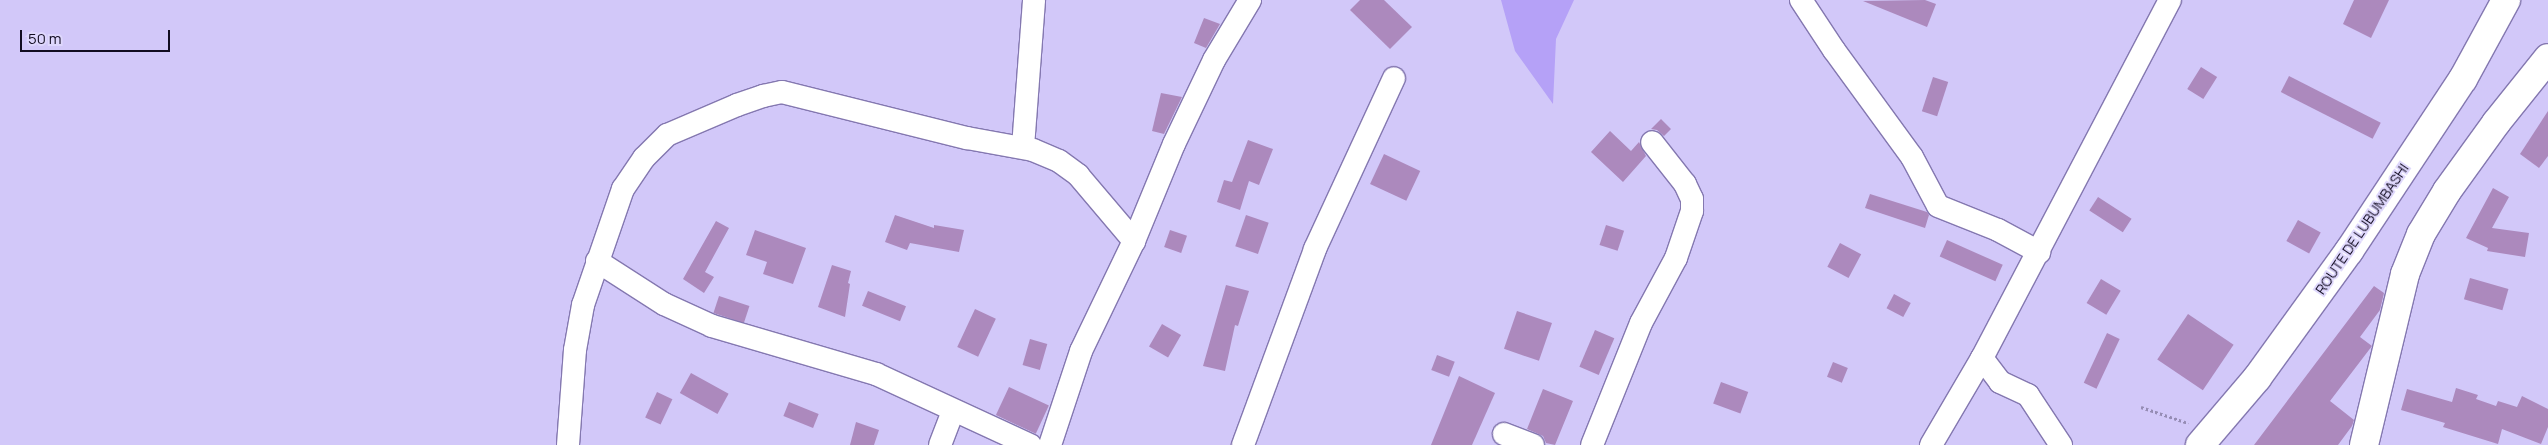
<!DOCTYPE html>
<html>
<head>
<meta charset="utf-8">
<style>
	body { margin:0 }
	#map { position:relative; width:2548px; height:445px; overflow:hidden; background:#d2c8f9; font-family:Manrope,sans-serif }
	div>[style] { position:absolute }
	.water>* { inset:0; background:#b5a1f7 }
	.building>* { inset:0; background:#ac89bd; transform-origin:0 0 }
	.path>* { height:3px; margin-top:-1.5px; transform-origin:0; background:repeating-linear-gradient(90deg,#958cb4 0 2.5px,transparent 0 5px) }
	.roads { filter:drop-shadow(1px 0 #8478b0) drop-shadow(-1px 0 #8478b0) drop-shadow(0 1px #8478b0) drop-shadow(0 -1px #8478b0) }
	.street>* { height:22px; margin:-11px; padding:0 11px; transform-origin:11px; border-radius:11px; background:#fff }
	.secondary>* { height:28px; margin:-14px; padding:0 14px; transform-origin:14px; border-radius:14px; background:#fff }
	.highway>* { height:28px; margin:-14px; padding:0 14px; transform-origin:14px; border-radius:14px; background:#fff }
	span { translate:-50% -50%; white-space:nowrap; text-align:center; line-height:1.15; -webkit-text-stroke:4px #ded7fc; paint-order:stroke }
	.street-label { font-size:14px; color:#120c21 }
	.scale { position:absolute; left:20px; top:30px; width:150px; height:22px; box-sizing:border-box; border:2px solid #120c21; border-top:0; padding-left:6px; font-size:15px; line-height:18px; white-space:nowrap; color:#120c21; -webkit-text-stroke:4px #ded7fc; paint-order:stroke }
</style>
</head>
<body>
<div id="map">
	<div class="water">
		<i style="clip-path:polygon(1501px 0,1574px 0,1556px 39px,1553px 104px,1515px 51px)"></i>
	</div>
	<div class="building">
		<i style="clip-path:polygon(1360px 0,1384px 0,1412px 27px,1390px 49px,1350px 10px)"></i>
		<i style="clip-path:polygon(1925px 0,1936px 4px,1927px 27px,1863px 1px)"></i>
		<i style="clip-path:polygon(2354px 0,2389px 0,2371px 38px,2343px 24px)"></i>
		<i style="clip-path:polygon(1204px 18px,1220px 24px,1206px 48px,1194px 43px)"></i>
		<i style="left:2201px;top:67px;width:19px;height:26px;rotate:32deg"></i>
		<i style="left:2289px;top:76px;width:103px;height:18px;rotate:27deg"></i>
		<i style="left:1933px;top:77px;width:16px;height:36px;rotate:18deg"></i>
		<i style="clip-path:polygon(1161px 93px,1182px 97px,1164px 134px,1152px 131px)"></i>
		<i style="clip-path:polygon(2548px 111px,2548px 156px,2539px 168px,2520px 154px)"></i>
		<i style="clip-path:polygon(1661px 119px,1671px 129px,1664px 136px,1657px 130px,1651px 129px)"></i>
		<i style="clip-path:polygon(1610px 131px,1631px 151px,1639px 142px,1646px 156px,1623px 182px,1591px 152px)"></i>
		<i style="clip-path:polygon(1248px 140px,1273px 149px,1259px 185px,1249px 181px,1240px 210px,1217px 202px,1224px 180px,1232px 182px)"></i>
		<i style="left:1384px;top:154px;width:40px;height:33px;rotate:25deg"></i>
		<i style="clip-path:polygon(2493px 188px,2509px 197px,2492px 228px,2529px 233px,2525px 257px,2487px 251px,2488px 248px,2466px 238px)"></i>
		<i style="clip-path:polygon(1870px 194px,1927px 212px,1929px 215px,1925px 228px,1865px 208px)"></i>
		<i style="left:2098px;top:197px;width:40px;height:16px;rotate:33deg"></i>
		<i style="clip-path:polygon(895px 215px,934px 228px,934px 225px,964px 230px,959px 252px,910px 243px,907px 250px,885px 242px)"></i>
		<i style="left:1246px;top:215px;width:24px;height:33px;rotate:19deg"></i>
		<i style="left:2298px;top:220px;width:26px;height:24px;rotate:29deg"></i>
		<i style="clip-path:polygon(716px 221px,729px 228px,705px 272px,714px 277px,704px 293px,683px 279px)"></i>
		<i style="left:1606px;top:225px;width:19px;height:21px;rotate:18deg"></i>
		<i style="clip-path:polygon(755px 230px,806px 248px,793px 284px,763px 274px,767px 262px,746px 255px)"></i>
		<i style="left:1170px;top:230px;width:18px;height:18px;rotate:19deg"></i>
		<i style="left:1947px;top:240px;width:61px;height:18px;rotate:24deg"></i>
		<i style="left:1840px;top:243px;width:24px;height:27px;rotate:28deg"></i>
		<i style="clip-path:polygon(832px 265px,851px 271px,848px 283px,850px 284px,845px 317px,818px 307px)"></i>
		<i style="left:2470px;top:278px;width:40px;height:22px;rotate:16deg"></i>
		<i style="left:2101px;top:279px;width:23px;height:28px;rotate:31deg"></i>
		<i style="clip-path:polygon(1226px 285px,1249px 291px,1238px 326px,1235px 325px,1225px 371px,1203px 366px)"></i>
		<i style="clip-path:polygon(2374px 286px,2384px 293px,2380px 310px,2360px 337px,2372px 346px,2330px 401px,2354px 420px,2352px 426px,2338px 445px,2254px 445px)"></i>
		<i style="left:868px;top:291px;width:41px;height:16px;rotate:22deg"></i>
		<i style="left:1894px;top:294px;width:19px;height:16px;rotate:28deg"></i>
		<i style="left:719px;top:296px;width:32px;height:18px;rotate:18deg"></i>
		<i style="left:975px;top:309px;width:23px;height:42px;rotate:25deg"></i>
		<i style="left:1517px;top:311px;width:37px;height:40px;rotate:19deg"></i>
		<i style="left:2188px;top:314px;width:55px;height:55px;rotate:34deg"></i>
		<i style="left:1162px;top:324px;width:22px;height:26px;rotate:30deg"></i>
		<i style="left:1595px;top:330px;width:21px;height:40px;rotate:23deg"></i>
		<i style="left:2107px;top:333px;width:14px;height:55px;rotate:25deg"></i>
		<i style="left:1030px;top:339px;width:18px;height:27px;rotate:16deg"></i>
		<i style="left:1437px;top:355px;width:19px;height:16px;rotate:21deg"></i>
		<i style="left:1833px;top:362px;width:16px;height:16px;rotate:22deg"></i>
		<i style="left:691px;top:373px;width:43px;height:23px;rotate:29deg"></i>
		<i style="clip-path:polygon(1459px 376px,1495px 393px,1472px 445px,1431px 445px)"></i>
		<i style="left:1721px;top:382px;width:29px;height:23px;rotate:20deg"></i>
		<i style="left:1009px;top:387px;width:44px;height:31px;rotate:25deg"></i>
		<i style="clip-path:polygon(2456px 388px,2478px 395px,2476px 399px,2496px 406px,2498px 401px,2517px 407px,2522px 396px,2548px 409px,2548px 427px,2541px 444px,2502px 429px,2498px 444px,2443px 427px,2445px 423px,2401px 410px,2407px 389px,2452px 402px)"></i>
		<i style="clip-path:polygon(1543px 389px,1573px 401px,1555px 445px,1546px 443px,1543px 436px,1527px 429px)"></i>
		<i style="left:657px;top:392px;width:17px;height:28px;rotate:25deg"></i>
		<i style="left:789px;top:402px;width:32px;height:15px;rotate:22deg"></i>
		<i style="clip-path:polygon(856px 422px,879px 430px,874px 445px,850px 445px)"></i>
	</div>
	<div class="path">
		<i style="left:2141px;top:407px;width:50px;rotate:18.8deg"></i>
	</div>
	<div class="roads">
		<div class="street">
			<i style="left:1801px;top:0;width:60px;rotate:56.6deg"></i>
			<i style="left:1834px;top:50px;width:132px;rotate:53.9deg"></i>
			<i style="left:1912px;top:157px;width:55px;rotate:62deg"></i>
			<i style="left:1938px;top:206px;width:65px;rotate:21.8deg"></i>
			<i style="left:1998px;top:230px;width:47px;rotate:28.2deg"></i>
			<i style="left:1023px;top:147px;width:147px;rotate:-85.7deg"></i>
			<i style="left:597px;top:261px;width:80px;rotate:32.7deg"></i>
			<i style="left:664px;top:304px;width:53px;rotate:24.6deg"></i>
			<i style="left:712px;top:326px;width:171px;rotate:16.3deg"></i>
			<i style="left:876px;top:374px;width:170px;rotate:24.8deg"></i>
			<i style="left:1982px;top:358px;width:30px;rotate:53deg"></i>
			<i style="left:2000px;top:382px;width:31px;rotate:25deg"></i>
			<i style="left:2028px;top:395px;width:60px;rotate:56.6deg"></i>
			<i style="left:1504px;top:434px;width:31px;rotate:21deg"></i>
			<i style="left:568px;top:445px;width:95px;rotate:-85.8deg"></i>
			<i style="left:575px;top:350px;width:46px;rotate:-79.9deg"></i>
			<i style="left:583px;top:305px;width:123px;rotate:-71deg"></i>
			<i style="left:623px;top:189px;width:37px;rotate:-56deg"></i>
			<i style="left:644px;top:158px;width:33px;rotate:-45deg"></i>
			<i style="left:667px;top:135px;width:76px;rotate:-23.2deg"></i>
			<i style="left:737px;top:105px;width:28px;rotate:-19deg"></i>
			<i style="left:763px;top:96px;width:19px;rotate:-12deg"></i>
			<i style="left:782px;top:92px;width:191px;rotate:14deg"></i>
			<i style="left:967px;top:138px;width:67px;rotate:10.3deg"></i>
			<i style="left:1033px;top:150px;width:28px;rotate:23deg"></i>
			<i style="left:1059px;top:161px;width:24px;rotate:36deg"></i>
			<i style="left:1078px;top:175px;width:87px;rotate:49.7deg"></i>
			<i style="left:940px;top:445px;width:36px;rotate:-69deg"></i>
			<i style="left:1050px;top:445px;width:99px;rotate:-71.7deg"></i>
			<i style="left:1081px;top:351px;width:122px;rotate:-64.3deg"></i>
			<i style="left:1134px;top:241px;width:105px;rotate:-67.6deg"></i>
			<i style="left:1174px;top:144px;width:93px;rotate:-64.5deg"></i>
			<i style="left:1214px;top:60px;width:70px;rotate:-59deg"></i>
			<i style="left:1243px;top:445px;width:209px;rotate:-69.8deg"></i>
			<i style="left:1315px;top:249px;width:188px;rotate:-65.2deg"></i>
			<i style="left:1592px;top:445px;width:131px;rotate:-68.1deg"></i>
			<i style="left:1641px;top:323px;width:74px;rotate:-61.7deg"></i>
			<i style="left:1676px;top:258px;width:50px;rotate:-71.2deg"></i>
			<i style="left:1692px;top:211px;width:12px;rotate:-90deg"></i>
			<i style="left:1692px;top:199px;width:17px;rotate:-115deg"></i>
			<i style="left:1685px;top:184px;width:53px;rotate:-128.2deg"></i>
			<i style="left:1931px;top:445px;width:101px;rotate:-59.6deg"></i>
			<i style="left:1982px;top:358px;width:404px;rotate:-62.3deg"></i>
		</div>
		<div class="secondary">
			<i style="left:2364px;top:445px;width:176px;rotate:-76.5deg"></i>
			<i style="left:2405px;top:274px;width:43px;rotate:-68.2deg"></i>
			<i style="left:2421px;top:234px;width:50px;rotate:-58.8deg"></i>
			<i style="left:2447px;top:191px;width:84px;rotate:-54.2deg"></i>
			<i style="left:2496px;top:123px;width:83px;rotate:-51.3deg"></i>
		</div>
		<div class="highway">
			<i style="left:2200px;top:445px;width:88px;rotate:-49.6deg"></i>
			<i style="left:2257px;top:378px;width:157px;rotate:-54.1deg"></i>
			<i style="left:2349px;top:251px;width:206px;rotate:-56.5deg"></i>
			<i style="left:2463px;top:79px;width:90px;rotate:-61.4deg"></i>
		</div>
	</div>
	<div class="street-label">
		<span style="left:2362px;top:229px;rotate:-56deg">ROUTE DE LUBUMBASHI</span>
	</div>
	<div class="scale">50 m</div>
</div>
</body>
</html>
